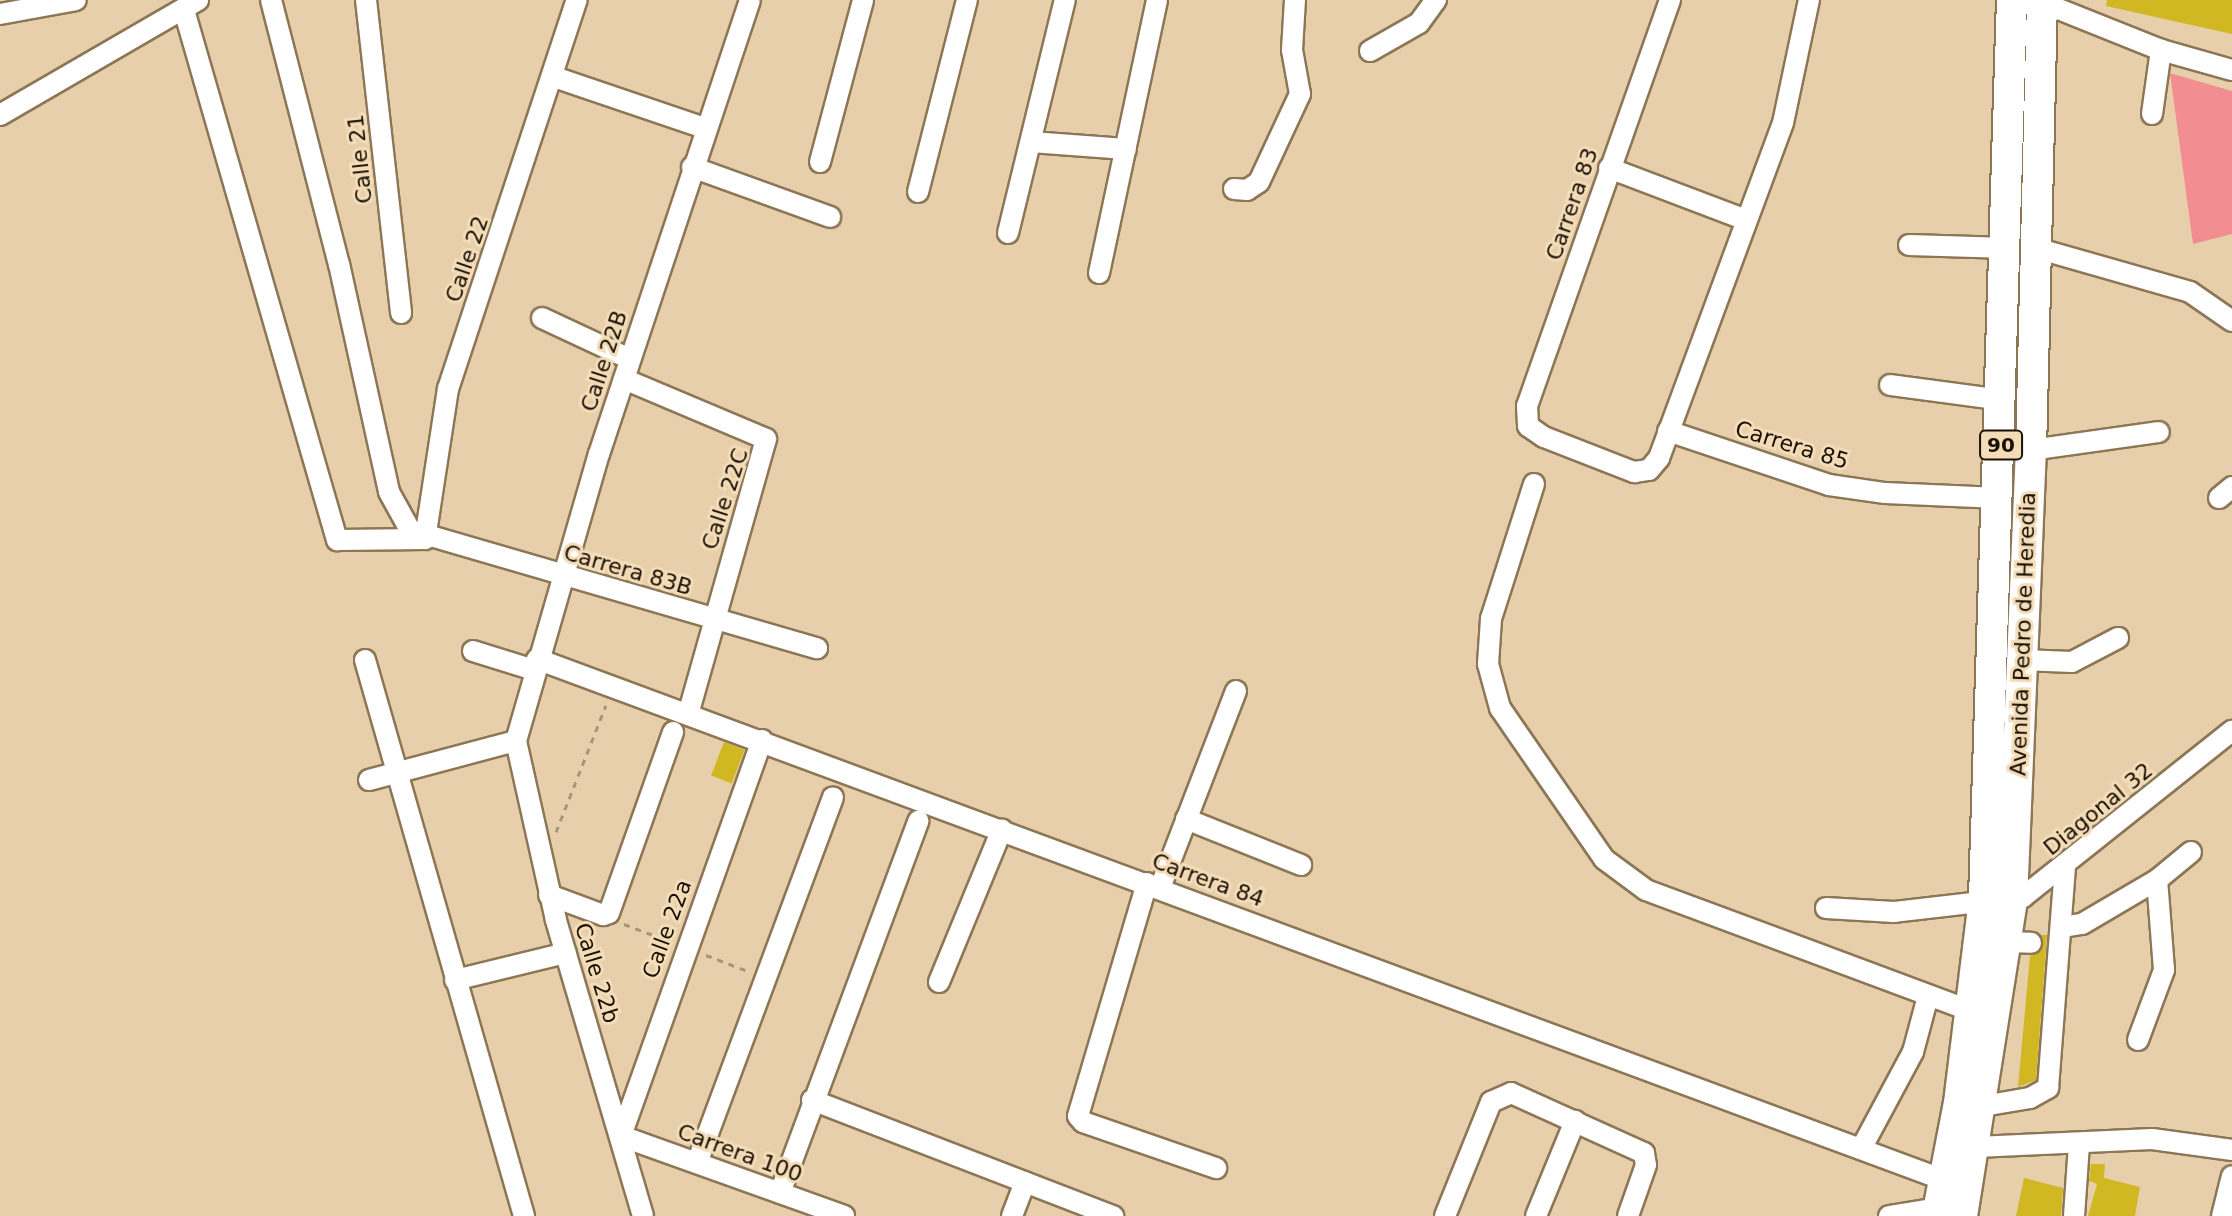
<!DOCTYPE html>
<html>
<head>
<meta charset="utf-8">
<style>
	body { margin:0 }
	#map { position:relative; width:2232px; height:1216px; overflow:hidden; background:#e7cfab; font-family:"DejaVu Sans",sans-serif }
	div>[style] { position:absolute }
	.green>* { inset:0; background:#f28e92 }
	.building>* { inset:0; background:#d1b722; transform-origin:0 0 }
	.path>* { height:3px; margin-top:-1.5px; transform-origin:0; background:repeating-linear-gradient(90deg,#a89578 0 6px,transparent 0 12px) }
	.roads { filter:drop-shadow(2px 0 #8c7655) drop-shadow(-2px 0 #8c7655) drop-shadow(0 2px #8c7655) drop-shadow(0 -2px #8c7655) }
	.minor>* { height:20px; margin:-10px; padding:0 10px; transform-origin:10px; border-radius:10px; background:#fff }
	.highway>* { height:30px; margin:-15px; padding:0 15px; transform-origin:15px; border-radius:15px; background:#fff }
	span { translate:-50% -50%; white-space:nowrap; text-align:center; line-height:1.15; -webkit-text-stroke:6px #f4dcb8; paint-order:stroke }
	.shield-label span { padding:2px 6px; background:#f4dcb8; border:2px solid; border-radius:6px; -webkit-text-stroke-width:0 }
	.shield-label { font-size:20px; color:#191105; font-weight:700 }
	.street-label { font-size:22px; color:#191105 }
</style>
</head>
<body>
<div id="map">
	<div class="green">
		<i style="clip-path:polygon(2170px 73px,2232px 91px,2232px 234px,2193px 244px)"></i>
	</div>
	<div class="building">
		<i style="clip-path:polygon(2107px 0,2232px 0,2232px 34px,2106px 6px)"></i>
		<i style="left:724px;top:742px;width:22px;height:36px;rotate:21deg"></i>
		<i style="clip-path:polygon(2040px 935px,2047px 935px,2036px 1080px,2018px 1087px,2030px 956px,2042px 949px)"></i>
		<i style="clip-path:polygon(2091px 1164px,2105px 1164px,2104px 1178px,2140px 1187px,2135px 1216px,2088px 1216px,2097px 1184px,2089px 1181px)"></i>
		<i style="clip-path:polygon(2024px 1178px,2063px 1188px,2061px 1216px,2016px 1216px)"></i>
	</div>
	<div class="path">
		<i style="left:556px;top:832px;width:136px;rotate:-68.5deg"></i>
		<i style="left:624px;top:924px;width:48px;rotate:20.7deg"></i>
		<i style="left:706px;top:955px;width:45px;rotate:20.9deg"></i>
	</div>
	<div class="roads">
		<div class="minor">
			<i style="left:271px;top:0;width:273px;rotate:75.6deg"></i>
			<i style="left:339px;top:264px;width:233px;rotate:77.6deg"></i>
			<i style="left:389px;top:492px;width:43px;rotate:61.1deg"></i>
			<i style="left:410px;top:530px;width:424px;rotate:16.2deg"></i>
			<i style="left:366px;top:0;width:315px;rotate:83.6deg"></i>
			<i style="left:1670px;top:0;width:430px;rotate:109.4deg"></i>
			<i style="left:1527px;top:406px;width:20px;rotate:87deg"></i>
			<i style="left:1528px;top:426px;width:19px;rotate:35deg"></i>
			<i style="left:1544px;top:437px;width:97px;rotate:21.3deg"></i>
			<i style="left:1634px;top:472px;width:15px;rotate:-8deg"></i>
			<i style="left:1649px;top:470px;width:16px;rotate:-50deg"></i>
			<i style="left:1659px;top:458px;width:357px;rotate:-69.7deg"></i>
			<i style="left:1783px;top:123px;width:126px;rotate:-78.1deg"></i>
			<i style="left:2036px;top:0;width:135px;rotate:21.8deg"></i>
			<i style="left:2161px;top:50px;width:74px;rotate:15.7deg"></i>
			<i style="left:184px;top:10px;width:552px;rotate:73.9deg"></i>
			<i style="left:337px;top:540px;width:88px;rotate:-0.7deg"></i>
			<i style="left:0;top:14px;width:77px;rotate:-10.4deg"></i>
			<i style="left:1370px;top:51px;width:56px;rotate:-29.7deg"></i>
			<i style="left:1419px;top:23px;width:29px;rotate:-54deg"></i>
			<i style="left:554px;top:77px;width:159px;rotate:18.7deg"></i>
			<i style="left:2152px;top:114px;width:65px;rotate:-82deg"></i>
			<i style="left:0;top:115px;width:229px;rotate:-30.1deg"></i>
			<i style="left:1031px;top:142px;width:95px;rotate:4.2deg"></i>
			<i style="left:820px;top:162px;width:168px;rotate:-75.1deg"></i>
			<i style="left:692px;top:167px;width:147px;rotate:19.9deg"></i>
			<i style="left:1609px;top:168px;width:147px;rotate:20.8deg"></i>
			<i style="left:1234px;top:189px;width:13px;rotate:4deg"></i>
			<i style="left:1247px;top:190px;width:14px;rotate:-34deg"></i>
			<i style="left:1259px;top:182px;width:97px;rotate:-65deg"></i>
			<i style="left:1300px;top:94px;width:45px;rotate:-100.3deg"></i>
			<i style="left:1292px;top:50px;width:50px;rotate:-86.6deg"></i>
			<i style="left:918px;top:192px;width:198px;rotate:-75.7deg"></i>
			<i style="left:1008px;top:233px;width:240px;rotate:-76.3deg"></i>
			<i style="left:1909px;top:245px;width:99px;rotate:1.7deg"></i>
			<i style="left:2036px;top:248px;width:160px;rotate:15.9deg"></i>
			<i style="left:2190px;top:292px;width:51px;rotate:34.6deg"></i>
			<i style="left:1099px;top:273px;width:279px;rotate:-78deg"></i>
			<i style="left:542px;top:318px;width:97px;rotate:25deg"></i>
			<i style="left:624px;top:379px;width:154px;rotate:22.9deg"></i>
			<i style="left:766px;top:439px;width:284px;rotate:105.8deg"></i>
			<i style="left:1890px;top:385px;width:114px;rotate:7.6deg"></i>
			<i style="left:1668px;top:431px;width:170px;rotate:18.5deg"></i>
			<i style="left:1829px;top:485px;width:57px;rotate:8.1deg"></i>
			<i style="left:1885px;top:493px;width:114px;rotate:2.5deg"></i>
			<i style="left:2031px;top:450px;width:129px;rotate:-8deg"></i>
			<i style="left:1534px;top:484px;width:142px;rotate:107.7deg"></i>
			<i style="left:1491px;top:619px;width:45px;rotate:93.8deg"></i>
			<i style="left:1488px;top:664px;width:46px;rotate:74.7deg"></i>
			<i style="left:1500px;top:708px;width:183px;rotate:55.4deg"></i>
			<i style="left:1604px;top:859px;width:52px;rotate:36.4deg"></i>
			<i style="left:1646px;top:890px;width:348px;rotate:20.4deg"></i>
			<i style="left:2219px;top:498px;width:17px;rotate:-40deg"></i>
			<i style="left:425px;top:539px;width:152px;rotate:-81.3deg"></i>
			<i style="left:448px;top:389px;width:410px;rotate:-71.7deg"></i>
			<i style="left:473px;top:651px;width:64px;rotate:17.3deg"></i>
			<i style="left:537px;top:659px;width:1500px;rotate:20.32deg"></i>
			<i style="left:365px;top:660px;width:578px;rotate:74.04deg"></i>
			<i style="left:2022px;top:660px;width:50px;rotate:2.3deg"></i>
			<i style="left:2072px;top:662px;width:52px;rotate:-27.6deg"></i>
			<i style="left:762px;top:740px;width:420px;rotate:109.6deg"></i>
			<i style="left:621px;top:1136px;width:237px;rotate:19.7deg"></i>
			<i style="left:369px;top:780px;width:152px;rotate:-14.9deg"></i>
			<i style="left:1186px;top:819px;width:124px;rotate:21.8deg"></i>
			<i style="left:1147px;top:883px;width:243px;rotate:106.5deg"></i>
			<i style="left:1078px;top:1116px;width:8px;rotate:50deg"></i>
			<i style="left:1083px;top:1122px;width:141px;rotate:19.1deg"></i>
			<i style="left:1160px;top:888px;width:211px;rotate:-68.9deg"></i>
			<i style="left:549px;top:895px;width:58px;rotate:20.3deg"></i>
			<i style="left:603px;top:915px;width:6px;rotate:-18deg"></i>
			<i style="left:609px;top:913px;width:192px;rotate:-70.5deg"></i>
			<i style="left:1826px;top:908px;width:68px;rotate:3.4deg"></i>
			<i style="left:1894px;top:912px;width:130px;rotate:-6.6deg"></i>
			<i style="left:2023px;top:897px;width:267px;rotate:-38.5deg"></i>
			<i style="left:2062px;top:927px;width:20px;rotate:-9deg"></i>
			<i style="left:2082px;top:924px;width:87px;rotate:-30.4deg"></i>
			<i style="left:2157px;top:880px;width:44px;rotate:-39.5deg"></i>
			<i style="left:2007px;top:942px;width:24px;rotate:2deg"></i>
			<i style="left:455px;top:980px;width:114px;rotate:-13.7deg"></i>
			<i style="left:939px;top:982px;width:165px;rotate:-67.6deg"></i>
			<i style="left:2138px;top:1040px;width:75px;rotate:-69.6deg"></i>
			<i style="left:2164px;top:970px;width:90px;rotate:-94.4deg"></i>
			<i style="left:812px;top:1100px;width:323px;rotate:21.1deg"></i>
			<i style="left:1983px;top:1106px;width:48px;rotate:-9.7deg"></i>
			<i style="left:2030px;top:1098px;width:21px;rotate:-29deg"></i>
			<i style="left:2048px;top:1088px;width:222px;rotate:-85.6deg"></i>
			<i style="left:1976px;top:1147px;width:176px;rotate:-2.6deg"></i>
			<i style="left:2152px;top:1139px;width:81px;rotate:7.8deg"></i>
			<i style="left:1861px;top:1149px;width:110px;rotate:-61.8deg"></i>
			<i style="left:1913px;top:1052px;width:58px;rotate:-75deg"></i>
			<i style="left:697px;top:1163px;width:390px;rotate:-69.6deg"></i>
			<i style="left:780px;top:1193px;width:397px;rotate:-69.6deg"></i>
			<i style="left:643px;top:1216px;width:309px;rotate:-106.4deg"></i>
			<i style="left:556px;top:920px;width:183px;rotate:-102.6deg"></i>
			<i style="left:516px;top:741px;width:299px;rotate:-73.9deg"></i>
			<i style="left:599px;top:454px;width:478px;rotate:-71.6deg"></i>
			<i style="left:1012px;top:1216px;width:36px;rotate:-69deg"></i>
			<i style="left:1445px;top:1216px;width:123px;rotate:-68deg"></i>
			<i style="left:1491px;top:1102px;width:22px;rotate:-24deg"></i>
			<i style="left:1511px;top:1093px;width:146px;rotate:24.3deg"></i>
			<i style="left:1644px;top:1153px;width:12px;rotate:81deg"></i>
			<i style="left:1646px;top:1165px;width:54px;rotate:109.4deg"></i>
			<i style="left:1536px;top:1216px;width:103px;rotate:-67.7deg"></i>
			<i style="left:1889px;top:1216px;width:51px;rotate:-9.1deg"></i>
			<i style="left:2074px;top:1216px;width:72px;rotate:-86deg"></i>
			<i style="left:2222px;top:1216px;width:41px;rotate:-76deg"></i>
		</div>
		<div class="highway">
			<i style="left:1937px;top:1216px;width:115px;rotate:-79deg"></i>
			<i style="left:1959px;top:1103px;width:206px;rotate:-83deg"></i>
			<i style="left:1984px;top:899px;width:899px;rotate:-88.22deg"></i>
			<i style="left:1962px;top:1216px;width:319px;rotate:-81deg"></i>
			<i style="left:2012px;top:901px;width:451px;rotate:-87.6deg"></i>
			<i style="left:2031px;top:450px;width:450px;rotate:-88.6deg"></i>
		</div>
	</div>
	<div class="shield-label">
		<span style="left:2001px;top:445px">90</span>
	</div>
	<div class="street-label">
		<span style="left:360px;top:159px;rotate:-96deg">Calle 21</span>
		<span style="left:1572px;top:204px;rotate:-71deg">Carrera 83</span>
		<span style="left:467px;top:259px;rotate:-71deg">Calle 22</span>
		<span style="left:604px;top:361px;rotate:-72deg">Calle 22B</span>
		<span style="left:1792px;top:445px;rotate:17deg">Carrera 85</span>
		<span style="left:725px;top:499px;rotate:-72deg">Calle 22C</span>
		<span style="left:628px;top:570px;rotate:16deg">Carrera 83B</span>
		<span style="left:2023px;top:634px;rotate:-88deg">Avenida Pedro de Heredia</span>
		<span style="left:2098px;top:809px;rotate:-39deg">Diagonal 32</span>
		<span style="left:1208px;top:880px;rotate:20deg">Carrera 84</span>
		<span style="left:667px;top:929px;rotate:-70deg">Calle 22a</span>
		<span style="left:597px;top:973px;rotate:73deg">Calle 22b</span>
		<span style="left:740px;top:1153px;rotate:20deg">Carrera 100</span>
	</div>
</div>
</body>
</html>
